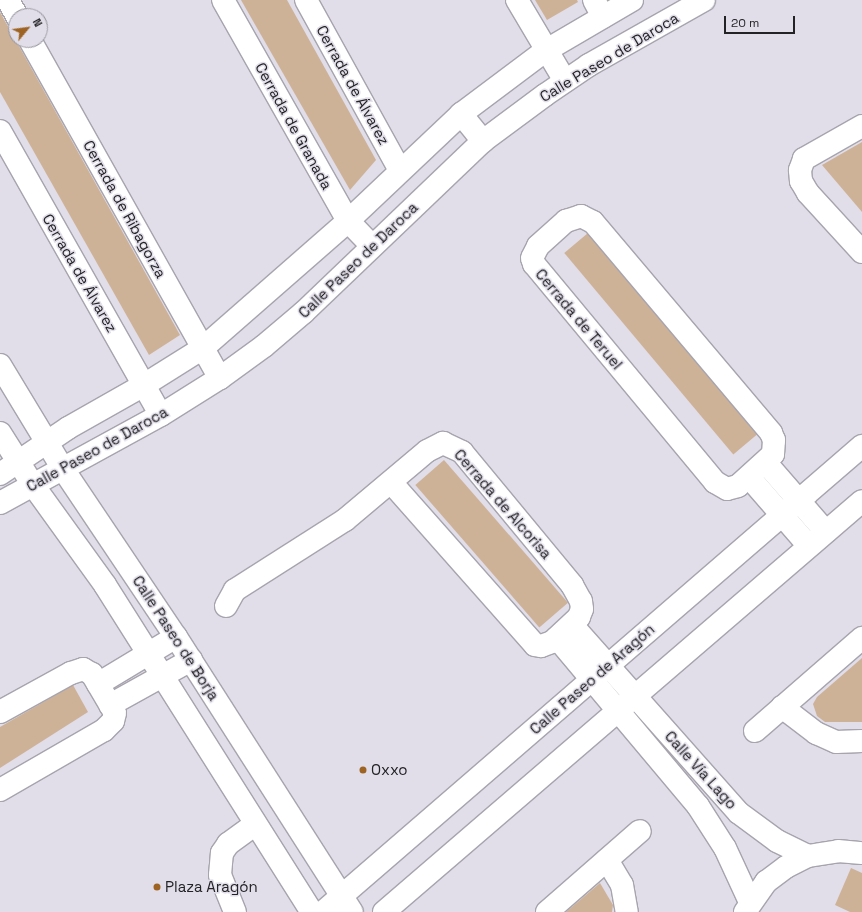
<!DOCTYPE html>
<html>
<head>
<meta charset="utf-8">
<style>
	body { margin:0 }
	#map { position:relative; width:862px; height:912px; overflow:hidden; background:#e1dee9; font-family:"Space Grotesk",sans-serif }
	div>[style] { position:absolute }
	.green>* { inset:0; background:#ceb297; transform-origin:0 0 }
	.roads { filter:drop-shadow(1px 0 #a7a4ae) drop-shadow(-1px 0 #a7a4ae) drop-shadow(0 1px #a7a4ae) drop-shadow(0 -1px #a7a4ae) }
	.minor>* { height:22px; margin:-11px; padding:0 11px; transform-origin:11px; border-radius:11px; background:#fff }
	.dots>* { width:11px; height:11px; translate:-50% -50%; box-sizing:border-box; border:2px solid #e1dee9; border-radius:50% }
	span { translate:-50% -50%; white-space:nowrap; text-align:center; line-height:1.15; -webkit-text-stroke:3px #e1dee9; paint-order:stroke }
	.street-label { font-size:15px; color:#232225 }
	.poi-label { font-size:15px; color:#232225 }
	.left { translate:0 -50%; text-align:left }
	.north { position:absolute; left:8px; top:8px; width:40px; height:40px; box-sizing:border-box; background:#e1dee9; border:1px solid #95939b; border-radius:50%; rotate:61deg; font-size:11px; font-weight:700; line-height:16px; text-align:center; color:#232225 }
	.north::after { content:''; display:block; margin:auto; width:14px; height:18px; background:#9d6322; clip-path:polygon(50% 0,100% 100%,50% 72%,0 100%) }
	.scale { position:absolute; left:724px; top:16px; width:71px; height:18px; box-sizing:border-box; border:2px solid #232225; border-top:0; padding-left:5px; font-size:12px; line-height:14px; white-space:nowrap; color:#232225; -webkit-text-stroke:3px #e1dee9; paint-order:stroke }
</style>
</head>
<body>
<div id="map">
	<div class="green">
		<i style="clip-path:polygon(241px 0,287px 0,376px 160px,350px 190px)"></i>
		<i style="clip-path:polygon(535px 0,577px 0,578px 2px,547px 20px)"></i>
		<i style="clip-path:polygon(0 12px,180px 335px,149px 355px,0 92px)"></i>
		<i style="clip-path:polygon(862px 142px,862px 212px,822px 165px)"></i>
		<i style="left:588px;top:233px;width:263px;height:31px;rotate:50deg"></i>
		<i style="left:444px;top:460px;width:189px;height:38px;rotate:49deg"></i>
		<i style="clip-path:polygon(862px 658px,862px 722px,825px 722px,817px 716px,813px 704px,817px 697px)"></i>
		<i style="clip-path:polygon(73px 685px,88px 712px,0 768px,0 727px)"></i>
		<i style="clip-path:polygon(851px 868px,862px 873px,862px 912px,850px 912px,835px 905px)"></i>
		<i style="clip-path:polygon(600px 883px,613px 905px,612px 912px,566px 912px)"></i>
	</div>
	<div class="roads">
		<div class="minor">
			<i style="left:8px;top:0;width:18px;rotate:61deg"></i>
			<i style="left:223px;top:0;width:254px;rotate:60.5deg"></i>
			<i style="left:348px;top:221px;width:35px;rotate:46deg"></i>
			<i style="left:306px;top:0;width:194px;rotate:61.1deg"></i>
			<i style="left:517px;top:0;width:94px;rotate:59.3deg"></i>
			<i style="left:594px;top:0;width:19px;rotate:62deg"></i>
			<i style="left:30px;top:40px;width:388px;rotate:60.7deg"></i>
			<i style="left:461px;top:114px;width:35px;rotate:51deg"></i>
			<i style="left:862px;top:126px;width:67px;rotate:150.4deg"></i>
			<i style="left:804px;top:159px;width:12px;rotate:110deg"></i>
			<i style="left:800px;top:170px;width:11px;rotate:85deg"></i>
			<i style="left:801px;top:181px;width:14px;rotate:60deg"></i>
			<i style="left:808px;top:193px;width:80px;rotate:47.5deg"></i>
			<i style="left:0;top:131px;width:326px;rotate:60.5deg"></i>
			<i style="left:581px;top:216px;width:13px;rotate:27deg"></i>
			<i style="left:593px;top:222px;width:276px;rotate:49.8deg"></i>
			<i style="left:771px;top:433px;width:8px;rotate:67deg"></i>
			<i style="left:774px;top:440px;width:14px;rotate:94deg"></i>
			<i style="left:773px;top:454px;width:47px;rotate:137.6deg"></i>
			<i style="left:738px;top:486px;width:11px;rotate:165deg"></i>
			<i style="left:727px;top:489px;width:14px;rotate:-150deg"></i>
			<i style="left:715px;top:482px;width:283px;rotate:-129.7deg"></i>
			<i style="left:534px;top:264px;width:6px;rotate:-108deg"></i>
			<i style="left:532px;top:258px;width:13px;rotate:-63deg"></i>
			<i style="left:538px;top:246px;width:38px;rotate:-42deg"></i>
			<i style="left:566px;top:221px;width:16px;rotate:-18deg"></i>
			<i style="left:0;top:365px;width:122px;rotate:58.8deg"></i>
			<i style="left:63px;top:469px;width:202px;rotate:56.1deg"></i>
			<i style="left:176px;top:637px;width:326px;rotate:57.4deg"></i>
			<i style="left:0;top:433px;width:62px;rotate:57.6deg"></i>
			<i style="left:33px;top:485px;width:123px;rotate:54.2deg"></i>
			<i style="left:105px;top:585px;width:387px;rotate:57.7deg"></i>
			<i style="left:766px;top:463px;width:91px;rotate:49deg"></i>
			<i style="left:0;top:474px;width:82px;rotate:-34.1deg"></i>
			<i style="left:68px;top:428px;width:87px;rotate:-29.5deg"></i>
			<i style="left:144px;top:385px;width:70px;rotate:-32.1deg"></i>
			<i style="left:203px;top:348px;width:193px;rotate:-41.2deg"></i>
			<i style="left:348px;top:221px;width:156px;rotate:-43.4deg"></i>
			<i style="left:461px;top:114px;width:105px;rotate:-36.9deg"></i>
			<i style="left:545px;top:51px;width:101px;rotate:-30.4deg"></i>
			<i style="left:749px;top:477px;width:91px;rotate:49deg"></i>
			<i style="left:0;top:503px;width:183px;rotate:-28.7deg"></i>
			<i style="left:161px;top:415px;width:70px;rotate:-32.1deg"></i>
			<i style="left:220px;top:378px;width:54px;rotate:-36deg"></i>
			<i style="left:264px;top:346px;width:52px;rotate:-40.4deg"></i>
			<i style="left:304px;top:312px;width:248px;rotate:-43.7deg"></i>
			<i style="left:483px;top:141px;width:77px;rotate:-36.6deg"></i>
			<i style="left:545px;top:95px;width:53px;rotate:-34.3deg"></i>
			<i style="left:589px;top:65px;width:132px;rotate:-29.5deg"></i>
			<i style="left:226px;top:606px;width:18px;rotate:-61deg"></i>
			<i style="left:235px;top:590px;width:130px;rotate:-32.5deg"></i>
			<i style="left:345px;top:520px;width:107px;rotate:-40.1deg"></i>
			<i style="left:427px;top:451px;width:18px;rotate:-27deg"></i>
			<i style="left:443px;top:443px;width:21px;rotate:25deg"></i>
			<i style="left:462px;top:452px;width:173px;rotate:50.4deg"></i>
			<i style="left:572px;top:585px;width:18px;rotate:61deg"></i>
			<i style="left:581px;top:601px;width:8px;rotate:83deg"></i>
			<i style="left:582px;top:609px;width:9px;rotate:111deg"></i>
			<i style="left:579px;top:617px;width:37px;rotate:137deg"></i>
			<i style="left:552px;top:642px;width:12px;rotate:160deg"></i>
			<i style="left:541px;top:646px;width:6px;rotate:-171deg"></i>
			<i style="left:535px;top:645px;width:217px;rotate:-131.5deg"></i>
			<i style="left:572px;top:625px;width:251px;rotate:48.4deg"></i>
			<i style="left:739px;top:813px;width:47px;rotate:36.4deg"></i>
			<i style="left:777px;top:841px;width:34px;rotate:26deg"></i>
			<i style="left:557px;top:638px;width:219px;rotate:50deg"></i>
			<i style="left:698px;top:806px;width:50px;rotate:57.3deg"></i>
			<i style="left:725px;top:848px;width:60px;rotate:65.2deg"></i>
			<i style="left:98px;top:684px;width:91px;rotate:-31.1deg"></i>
			<i style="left:110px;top:705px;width:93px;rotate:-29.1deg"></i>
			<i style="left:782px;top:707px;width:43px;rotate:37.4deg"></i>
			<i style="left:816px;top:733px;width:22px;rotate:24deg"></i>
			<i style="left:836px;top:742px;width:26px;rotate:-2deg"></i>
			<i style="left:0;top:712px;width:81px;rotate:-28.8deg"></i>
			<i style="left:71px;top:673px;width:13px;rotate:-18deg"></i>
			<i style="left:83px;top:669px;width:10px;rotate:29deg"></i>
			<i style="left:92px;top:674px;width:45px;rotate:59.5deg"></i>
			<i style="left:115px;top:713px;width:8px;rotate:104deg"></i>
			<i style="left:113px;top:721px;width:13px;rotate:135deg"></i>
			<i style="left:104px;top:730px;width:120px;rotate:150deg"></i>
			<i style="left:755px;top:731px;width:142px;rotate:-41deg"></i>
			<i style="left:607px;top:860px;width:29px;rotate:59deg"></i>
			<i style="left:622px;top:885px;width:27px;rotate:80deg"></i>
			<i style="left:235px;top:912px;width:40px;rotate:-112deg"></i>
			<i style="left:220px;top:875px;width:22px;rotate:-85deg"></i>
			<i style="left:222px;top:853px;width:11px;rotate:-56deg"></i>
			<i style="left:228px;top:844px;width:34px;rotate:-36deg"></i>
			<i style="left:323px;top:912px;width:713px;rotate:-40.85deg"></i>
			<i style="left:384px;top:912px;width:630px;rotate:-40.69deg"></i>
			<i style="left:547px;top:912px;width:123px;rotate:-41.1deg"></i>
			<i style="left:745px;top:912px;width:37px;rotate:-55deg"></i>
			<i style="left:766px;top:882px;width:25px;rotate:-37deg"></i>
			<i style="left:786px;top:867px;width:25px;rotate:-27deg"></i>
			<i style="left:808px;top:856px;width:30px;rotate:-9deg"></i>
			<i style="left:838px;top:851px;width:24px;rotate:5deg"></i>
		</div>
	</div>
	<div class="dots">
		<i style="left:363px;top:770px;background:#9d6322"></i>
		<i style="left:157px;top:887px;background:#9d6322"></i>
	</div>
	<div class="street-label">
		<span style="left:609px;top:57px;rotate:-31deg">Calle Paseo de Daroca</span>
		<span style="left:353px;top:85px;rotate:61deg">Cerrada de Álvarez</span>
		<span style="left:294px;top:126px;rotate:61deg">Cerrada de Granada</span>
		<span style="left:125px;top:209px;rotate:61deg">Cerrada de Ribagorza</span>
		<span style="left:358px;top:260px;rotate:-44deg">Calle Paseo de Daroca</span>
		<span style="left:80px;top:273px;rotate:60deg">Cerrada de Álvarez</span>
		<span style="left:579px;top:319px;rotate:50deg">Cerrada de Teruel</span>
		<span style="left:97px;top:449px;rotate:-29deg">Calle Paseo de Daroca</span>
		<span style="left:503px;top:504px;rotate:49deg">Cerrada de Alcorisa</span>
		<span style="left:176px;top:638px;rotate:57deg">Calle Paseo de Borja</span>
		<span style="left:592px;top:679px;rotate:-41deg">Calle Paseo de Aragón</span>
		<span style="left:701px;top:770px;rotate:48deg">Calle Vía Lago</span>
	</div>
	<div class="poi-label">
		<span class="left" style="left:371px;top:770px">Oxxo</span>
		<span class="left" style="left:165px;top:887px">Plaza Aragón</span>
	</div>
	<div class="north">N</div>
	<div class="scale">20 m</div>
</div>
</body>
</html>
